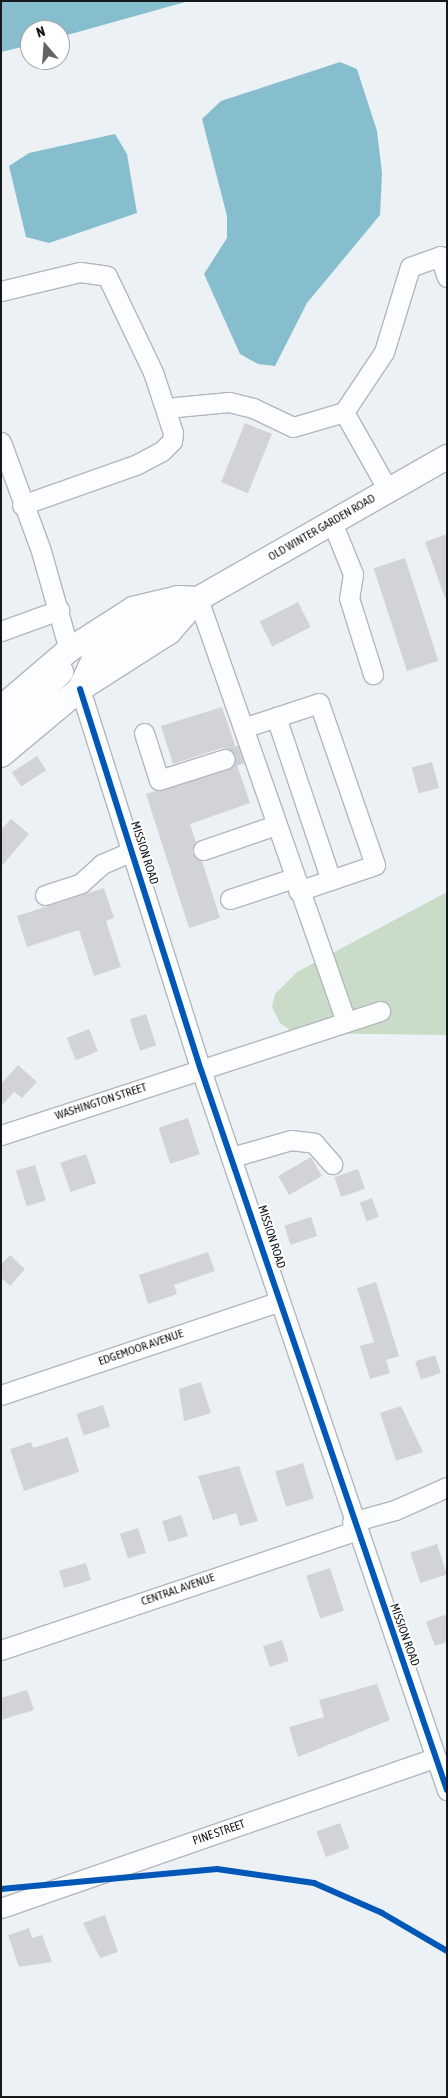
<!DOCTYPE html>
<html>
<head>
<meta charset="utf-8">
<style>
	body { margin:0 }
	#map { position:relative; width:448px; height:2098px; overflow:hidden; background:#ecf1f6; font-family:"Asap Condensed",sans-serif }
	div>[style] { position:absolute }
	.green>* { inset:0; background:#c8dcc8 }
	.water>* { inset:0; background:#87becd }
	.building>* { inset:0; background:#d2d3d7; transform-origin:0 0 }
	.minor-tunnel>* { height:19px; margin-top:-9.5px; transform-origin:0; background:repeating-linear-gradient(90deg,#ccd1d5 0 19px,transparent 0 28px) }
	.roads { filter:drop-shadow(1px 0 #b3b7bb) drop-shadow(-1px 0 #b3b7bb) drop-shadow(0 1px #b3b7bb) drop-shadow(0 -1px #b3b7bb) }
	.minor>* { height:19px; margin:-9.5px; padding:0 9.5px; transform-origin:9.5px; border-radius:9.5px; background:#fcfdfe }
	.major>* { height:24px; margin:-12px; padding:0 12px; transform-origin:12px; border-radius:12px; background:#fcfdfe }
	.cycleway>* { height:6px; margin:-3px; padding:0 3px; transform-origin:3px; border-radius:3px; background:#0057b8 }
	span { translate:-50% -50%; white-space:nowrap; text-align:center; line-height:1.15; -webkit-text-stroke:4px #fff; paint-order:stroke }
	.street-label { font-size:12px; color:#16191c }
	.frame { position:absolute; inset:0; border:2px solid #16191c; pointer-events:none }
	.north { position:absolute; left:20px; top:20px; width:50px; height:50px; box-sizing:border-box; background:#fff; border:1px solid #a2a3a4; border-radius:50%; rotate:342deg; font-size:14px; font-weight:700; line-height:20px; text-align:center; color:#16191c }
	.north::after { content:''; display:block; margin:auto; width:18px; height:22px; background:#616568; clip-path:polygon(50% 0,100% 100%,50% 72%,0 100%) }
</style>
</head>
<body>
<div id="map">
	<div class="green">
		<i style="clip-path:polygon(447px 892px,447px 1035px,294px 1033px,280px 1023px,272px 1007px,275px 994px,297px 972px)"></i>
	</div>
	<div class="water">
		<i style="clip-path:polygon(1px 1px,189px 1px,60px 37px,60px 30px,30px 30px,30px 45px,1px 52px)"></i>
		<i style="clip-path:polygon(340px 62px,357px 69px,377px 131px,382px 173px,380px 215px,307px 303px,275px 366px,258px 364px,240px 354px,204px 274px,227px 238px,227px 216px,202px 119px,221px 101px)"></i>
		<i style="clip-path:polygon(115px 134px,127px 154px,137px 213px,49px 243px,26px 237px,9px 166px,29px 153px)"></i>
	</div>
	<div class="building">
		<i style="left:245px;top:423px;width:29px;height:64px;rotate:22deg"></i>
		<i style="clip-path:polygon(447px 534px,447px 597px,445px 598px,425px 542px)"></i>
		<i style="left:405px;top:558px;width:108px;height:33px;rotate:72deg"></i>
		<i style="left:298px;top:602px;width:28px;height:43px;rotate:63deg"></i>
		<i style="clip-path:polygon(222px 707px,235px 745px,232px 750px,222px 748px,173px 764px,161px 726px)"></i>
		<i style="left:37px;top:756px;width:17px;height:30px;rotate:57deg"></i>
		<i style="clip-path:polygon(236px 762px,250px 803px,190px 824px,196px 842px,192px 853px,202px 861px,220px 918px,189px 928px,146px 794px,228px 770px)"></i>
		<i style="left:432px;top:762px;width:27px;height:21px;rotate:75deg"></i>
		<i style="clip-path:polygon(11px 819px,29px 834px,1px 867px,1px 830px)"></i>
		<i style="clip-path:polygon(104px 888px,114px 918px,106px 921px,121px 967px,94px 976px,79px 930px,27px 947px,17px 916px)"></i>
		<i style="left:146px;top:1014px;width:33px;height:17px;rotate:72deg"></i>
		<i style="left:89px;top:1029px;width:24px;height:24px;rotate:68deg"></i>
		<i style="clip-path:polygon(18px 1065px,37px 1082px,22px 1098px,14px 1092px,1px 1106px,1px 1084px)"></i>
		<i style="left:188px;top:1118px;width:38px;height:31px;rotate:72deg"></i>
		<i style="left:86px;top:1154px;width:31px;height:27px;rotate:71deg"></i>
		<i style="left:311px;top:1157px;width:22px;height:38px;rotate:60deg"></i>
		<i style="left:35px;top:1165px;width:37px;height:20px;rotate:73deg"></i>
		<i style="left:358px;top:1169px;width:21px;height:25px;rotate:71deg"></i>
		<i style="left:372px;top:1198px;width:20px;height:13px;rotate:70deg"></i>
		<i style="left:311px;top:1217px;width:20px;height:28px;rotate:72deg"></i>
		<i style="clip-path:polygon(208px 1252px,215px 1271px,174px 1285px,177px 1294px,148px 1304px,139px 1275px)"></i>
		<i style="clip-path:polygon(10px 1255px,25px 1269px,10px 1286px,1px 1278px,1px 1264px)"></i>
		<i style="clip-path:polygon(376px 1282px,399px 1356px,386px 1360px,390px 1373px,370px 1379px,360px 1346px,374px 1342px,357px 1288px)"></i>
		<i style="left:435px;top:1355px;width:19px;height:21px;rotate:72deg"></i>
		<i style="clip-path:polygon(201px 1382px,211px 1413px,184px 1421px,179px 1389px)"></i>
		<i style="left:103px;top:1405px;width:23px;height:28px;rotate:72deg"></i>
		<i style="clip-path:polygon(401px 1406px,423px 1452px,396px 1461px,380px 1413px)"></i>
		<i style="clip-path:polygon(68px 1437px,79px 1472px,24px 1491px,10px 1449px,31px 1442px,33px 1448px)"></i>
		<i style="left:303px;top:1463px;width:37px;height:29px;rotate:73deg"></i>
		<i style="clip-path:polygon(239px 1466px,258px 1521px,240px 1526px,236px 1513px,213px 1520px,198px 1476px)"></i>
		<i style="left:181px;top:1515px;width:22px;height:20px;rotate:72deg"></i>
		<i style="left:138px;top:1528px;width:26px;height:19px;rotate:72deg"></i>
		<i style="left:437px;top:1544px;width:32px;height:28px;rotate:72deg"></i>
		<i style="left:86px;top:1563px;width:18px;height:28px;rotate:74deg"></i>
		<i style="left:330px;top:1568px;width:45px;height:25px;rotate:72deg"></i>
		<i style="clip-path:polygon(447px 1614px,447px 1642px,435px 1646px,426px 1622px)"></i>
		<i style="left:282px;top:1640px;width:22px;height:20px;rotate:72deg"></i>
		<i style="clip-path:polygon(377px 1684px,390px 1720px,298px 1757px,289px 1727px,324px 1717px,319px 1700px)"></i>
		<i style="clip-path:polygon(27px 1690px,34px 1710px,1px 1720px,1px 1698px)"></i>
		<i style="left:340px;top:1823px;width:27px;height:25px;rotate:70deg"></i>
		<i style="clip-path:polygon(105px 1915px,118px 1952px,100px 1958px,83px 1923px)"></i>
		<i style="clip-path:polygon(29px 1928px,32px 1938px,42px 1935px,52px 1962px,19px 1967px,8px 1935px)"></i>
	</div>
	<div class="minor-tunnel">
		<i style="left:225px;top:759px;width:17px;rotate:-17deg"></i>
	</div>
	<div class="roads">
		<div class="minor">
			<i style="left:1px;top:291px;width:81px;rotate:-13.5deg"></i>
			<i style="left:80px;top:272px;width:27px;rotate:8deg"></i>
			<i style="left:107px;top:276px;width:106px;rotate:64.4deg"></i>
			<i style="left:153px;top:372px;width:64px;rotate:71.8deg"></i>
			<i style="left:173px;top:433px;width:8px;rotate:97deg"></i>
			<i style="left:172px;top:441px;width:14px;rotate:135deg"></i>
			<i style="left:162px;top:451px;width:27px;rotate:152deg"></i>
			<i style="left:138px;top:464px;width:123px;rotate:160.5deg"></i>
			<i style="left:166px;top:408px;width:63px;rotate:-5.4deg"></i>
			<i style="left:229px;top:402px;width:25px;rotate:14deg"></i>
			<i style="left:253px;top:408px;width:44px;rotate:25.4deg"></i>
			<i style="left:293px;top:427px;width:53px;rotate:-16.4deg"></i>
			<i style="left:1px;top:442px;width:116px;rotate:69.8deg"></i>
			<i style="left:41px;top:551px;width:103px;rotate:74.2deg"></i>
			<i style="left:388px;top:490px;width:90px;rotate:-119.4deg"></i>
			<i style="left:344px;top:412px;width:72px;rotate:-56.3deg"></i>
			<i style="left:384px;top:352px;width:89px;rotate:-73deg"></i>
			<i style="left:410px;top:267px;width:32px;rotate:-20deg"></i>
			<i style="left:440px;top:256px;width:22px;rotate:72deg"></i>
			<i style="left:332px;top:522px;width:56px;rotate:68deg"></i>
			<i style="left:353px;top:574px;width:24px;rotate:99deg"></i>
			<i style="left:349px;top:598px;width:80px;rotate:72.5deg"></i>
			<i style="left:198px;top:599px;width:448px;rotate:70.7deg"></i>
			<i style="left:1px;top:631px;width:62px;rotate:-19.9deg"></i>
			<i style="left:80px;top:689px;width:400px;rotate:72.4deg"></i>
			<i style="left:201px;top:1070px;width:761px;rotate:71.14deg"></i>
			<i style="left:276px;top:717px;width:172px;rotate:71.4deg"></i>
			<i style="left:243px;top:728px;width:80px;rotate:-18.2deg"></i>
			<i style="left:319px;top:703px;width:171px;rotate:70.9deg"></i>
			<i style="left:375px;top:865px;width:81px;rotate:161.3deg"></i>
			<i style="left:144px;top:733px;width:49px;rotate:72.3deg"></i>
			<i style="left:159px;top:780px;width:69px;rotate:-17.7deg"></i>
			<i style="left:203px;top:850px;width:77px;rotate:-18.9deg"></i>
			<i style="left:45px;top:895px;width:38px;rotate:-18deg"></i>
			<i style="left:81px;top:883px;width:28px;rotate:-42deg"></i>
			<i style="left:102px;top:864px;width:33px;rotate:-23deg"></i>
			<i style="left:230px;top:899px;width:67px;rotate:-18.2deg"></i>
			<i style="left:1px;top:1135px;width:399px;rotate:-18.1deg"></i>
			<i style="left:232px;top:1157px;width:61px;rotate:-16.1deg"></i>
			<i style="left:291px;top:1140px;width:23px;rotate:7deg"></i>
			<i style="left:314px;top:1143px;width:28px;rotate:49deg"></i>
			<i style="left:1px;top:1395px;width:294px;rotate:-18.6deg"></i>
			<i style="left:352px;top:1522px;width:45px;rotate:-15.6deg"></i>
			<i style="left:395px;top:1510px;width:57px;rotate:-23.9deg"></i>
			<i style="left:1px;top:1650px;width:373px;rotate:-18.6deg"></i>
			<i style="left:1px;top:1908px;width:460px;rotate:-19.1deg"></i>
		</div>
		<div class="major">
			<i style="left:80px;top:689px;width:33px;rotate:-65deg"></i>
			<i style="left:94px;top:659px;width:92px;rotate:-36.6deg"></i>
			<i style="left:1px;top:708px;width:89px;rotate:-40.5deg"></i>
			<i style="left:69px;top:650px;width:76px;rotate:-32.6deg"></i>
			<i style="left:133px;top:609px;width:46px;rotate:-13.7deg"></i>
			<i style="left:178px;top:598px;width:20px;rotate:3deg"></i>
			<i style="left:1px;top:732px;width:85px;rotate:-45deg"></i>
			<i style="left:1px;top:755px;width:103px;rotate:-39.9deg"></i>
			<i style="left:80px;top:689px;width:106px;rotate:-32.6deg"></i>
			<i style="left:169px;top:632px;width:44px;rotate:-48.7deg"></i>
			<i style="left:198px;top:599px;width:287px;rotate:-29.7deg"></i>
		</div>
	</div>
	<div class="cycleway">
		<i style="left:80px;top:689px;width:400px;rotate:72.4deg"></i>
		<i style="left:201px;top:1070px;width:761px;rotate:71.14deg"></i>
		<i style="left:1px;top:1889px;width:217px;rotate:-5.3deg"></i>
		<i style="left:217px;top:1869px;width:98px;rotate:8.2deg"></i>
		<i style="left:314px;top:1883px;width:74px;rotate:23.8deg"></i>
		<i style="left:382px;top:1913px;width:75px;rotate:30.3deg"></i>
	</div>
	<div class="street-label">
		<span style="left:322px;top:528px;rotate:-30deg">OLD WINTER GARDEN ROAD</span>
		<span style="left:144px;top:853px;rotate:72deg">MISSION ROAD</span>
		<span style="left:101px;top:1102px;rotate:-18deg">WASHINGTON STREET</span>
		<span style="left:271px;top:1237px;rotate:72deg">MISSION ROAD</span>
		<span style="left:141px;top:1348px;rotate:-19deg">EDGEMOOR AVENUE</span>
		<span style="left:178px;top:1590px;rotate:-19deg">CENTRAL AVENUE</span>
		<span style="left:404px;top:1635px;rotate:70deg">MISSION ROAD</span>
		<span style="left:219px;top:1833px;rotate:-19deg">PINE STREET</span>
	</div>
	<div class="frame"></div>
	<div class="north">N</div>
</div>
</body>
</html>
